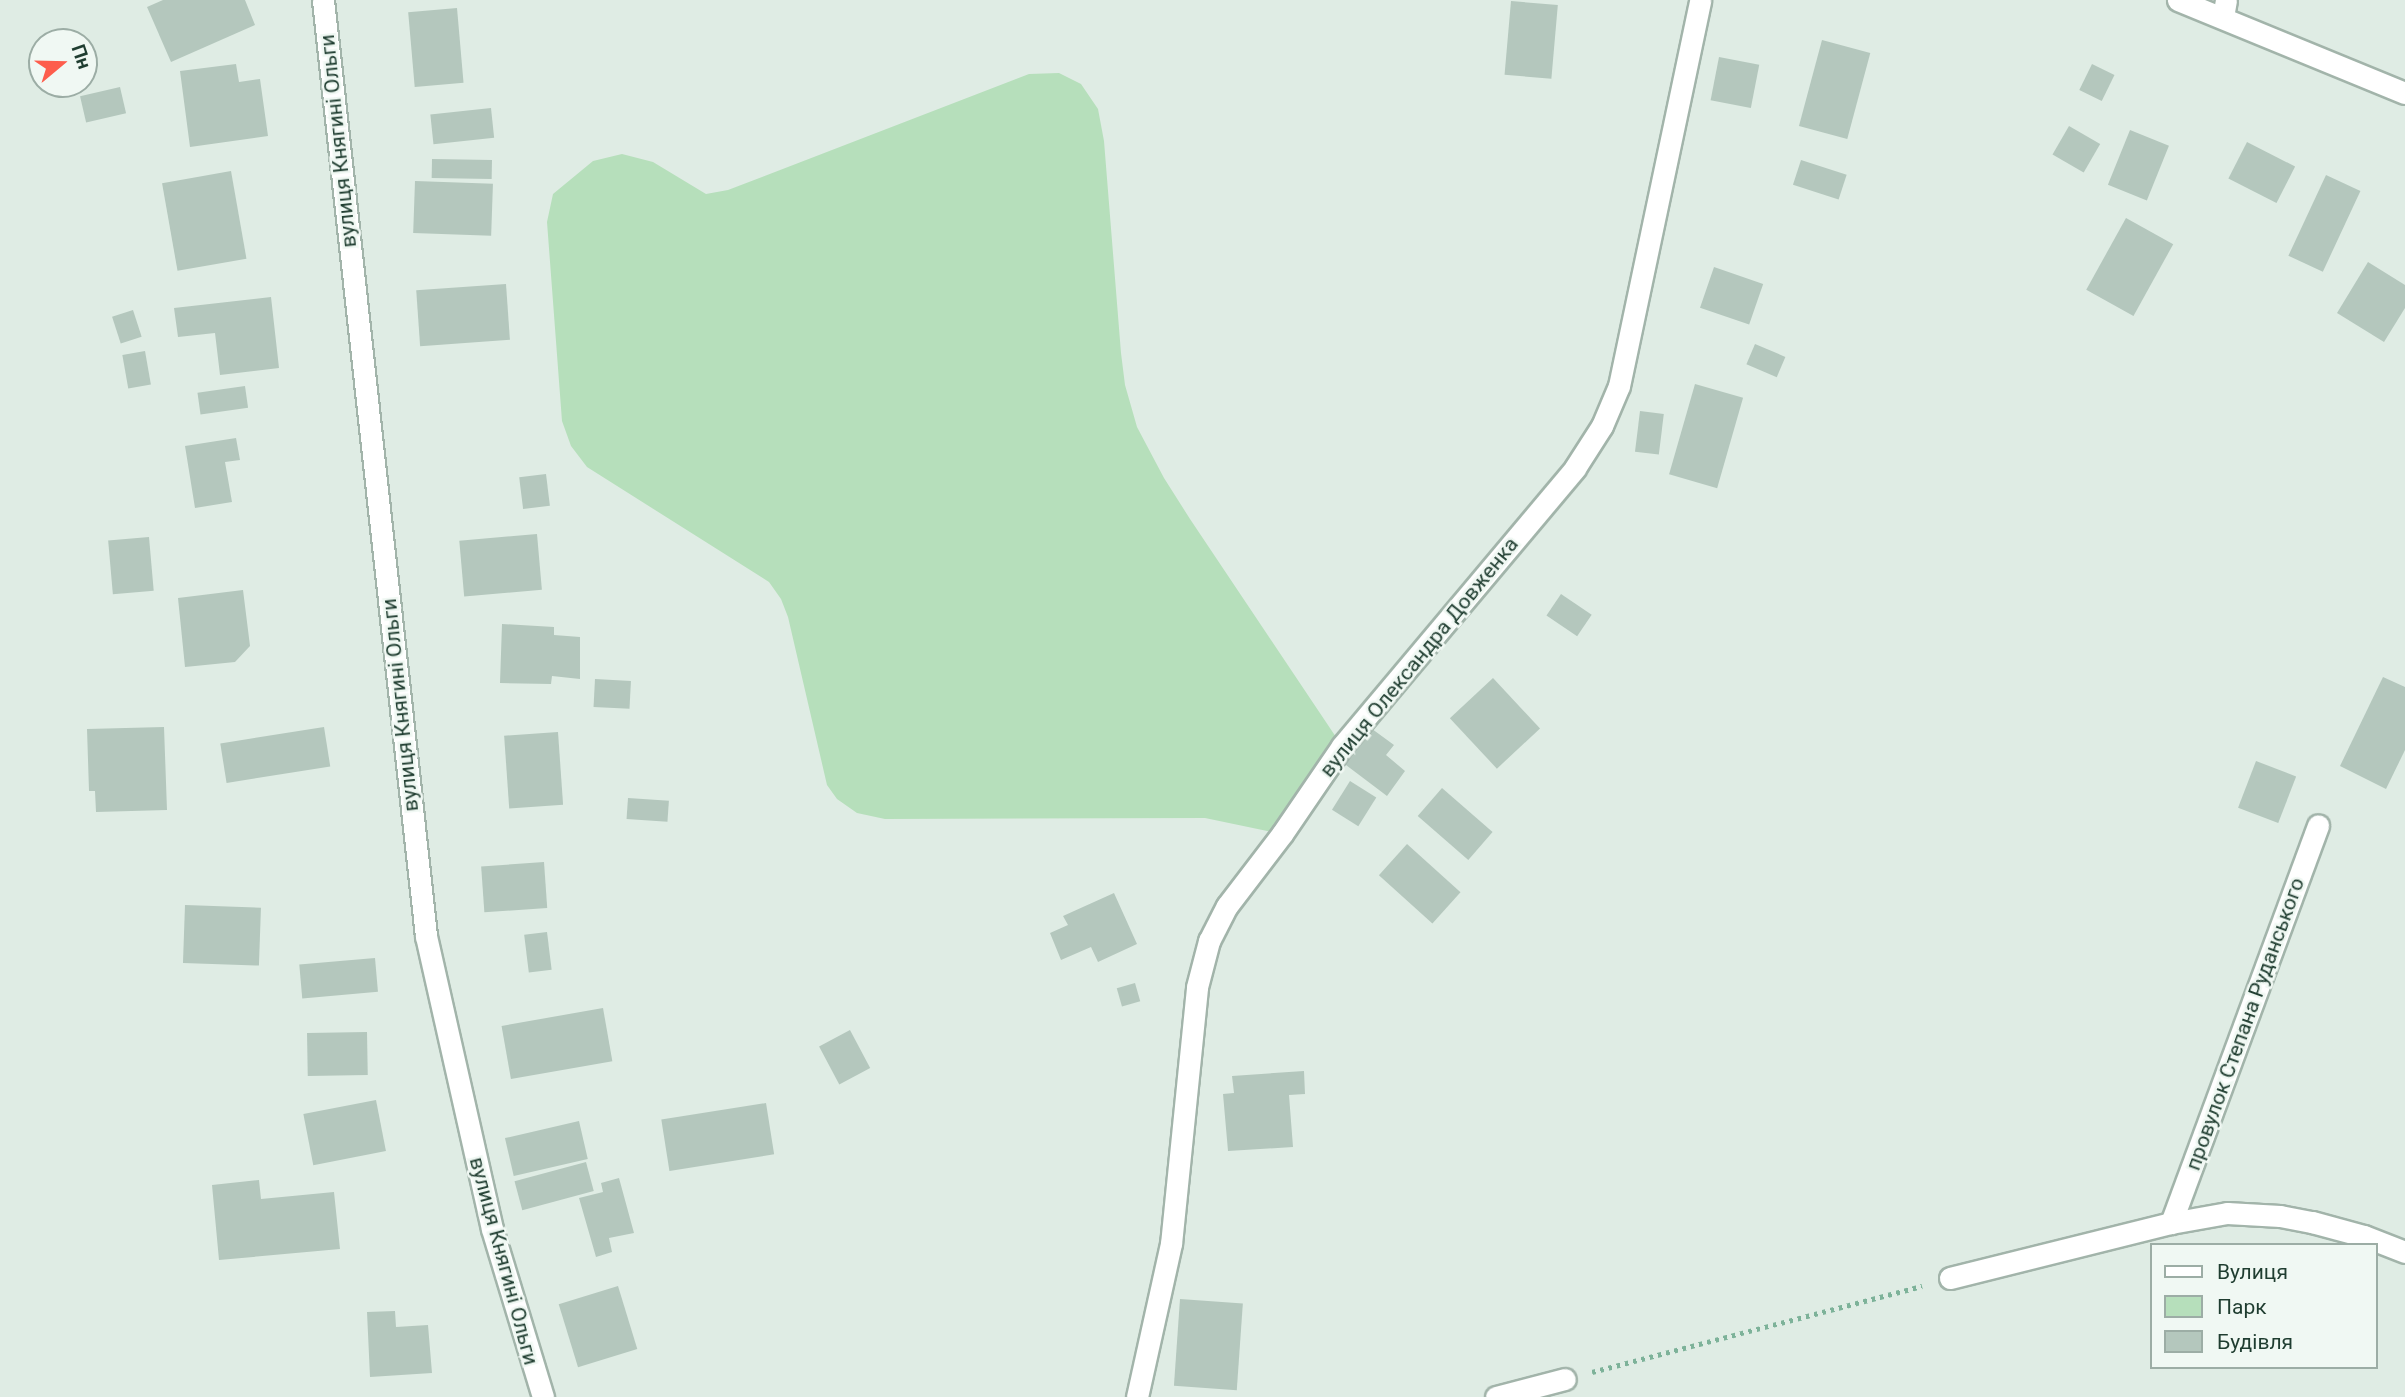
<!DOCTYPE html>
<html>
<head>
<meta charset="utf-8">
<style>
	body { margin:0 }
	#map { position:relative; width:2405px; height:1397px; overflow:hidden; background:#dfece4; font-family:Roboto,sans-serif }
	div>[style] { position:absolute }
	.green>* { inset:0; background:#b6dfbb }
	.building>* { inset:0; background:#b4c7bd; transform-origin:0 0 }
	.path>* { height:4.5px; margin-top:-2.25px; transform-origin:0; background:repeating-linear-gradient(90deg,#7db299 0 3.5px,transparent 0 8.5px) }
	.roads { filter:drop-shadow(2px 0 #a2b4aa) drop-shadow(-2px 0 #a2b4aa) drop-shadow(0 2px #a2b4aa) drop-shadow(0 -2px #a2b4aa) }
	.street>* { height:21px; margin:-10.5px; padding:0 10.5px; transform-origin:10.5px; border-radius:10.5px; background:#fff }
	.secondary>* { height:21px; margin:-10.5px; padding:0 10.5px; transform-origin:10.5px; border-radius:10.5px; background:#fff }
	span { translate:-50% -50%; white-space:nowrap; text-align:center; line-height:1.15; -webkit-text-stroke:5px #f0f8f3; paint-order:stroke }
	.street-label { font-size:21px; color:#1f3d30 }
	.legend { position:absolute; left:2150px; top:1243px; width:228px; height:126px; box-sizing:border-box; background:#f0f8f3; border:2px solid #9cada5; margin:0; padding:9px 12px; list-style:none; font-size:21px; color:#1f3d30 }
	.legend li { display:flex; align-items:center; gap:14px; height:35px }
	.legend b { width:35px; border:2px solid #9cada5 }
	.north { position:absolute; left:28px; top:28px; width:70px; height:70px; box-sizing:border-box; background:#f0f8f3; border:2px solid #9cada5; border-radius:50%; rotate:71deg; font-size:19px; font-weight:700; line-height:28px; text-align:center; color:#1f3d30 }
	.north::after { content:''; display:block; margin:auto; width:24px; height:32px; background:#fd5d4c; clip-path:polygon(50% 0,100% 100%,50% 72%,0 100%) }
</style>
</head>
<body>
<div id="map">
	<div class="green">
		<i style="clip-path:polygon(1059px 73px,1081px 84px,1098px 109px,1104px 141px,1121px 353px,1125px 385px,1137px 427px,1164px 478px,1190px 519px,1342px 746px,1282px 834px,1205px 818px,885px 819px,857px 813px,837px 799px,827px 785px,788px 617px,781px 599px,769px 582px,587px 467px,571px 446px,562px 421px,547px 222px,553px 194px,593px 161px,622px 154px,653px 162px,706px 194px,728px 190px,1029px 74px)"></i>
	</div>
	<div class="building">
		<i style="clip-path:polygon(163px 0,245px 0,255px 25px,171px 62px,147px 7px)"></i>
		<i style="left:1511px;top:1px;width:47px;height:74px;rotate:5deg"></i>
		<i style="left:457px;top:8px;width:75px;height:49px;rotate:85deg"></i>
		<i style="left:1822px;top:40px;width:50px;height:89px;rotate:15deg"></i>
		<i style="left:1719px;top:57px;width:41px;height:44px;rotate:11deg"></i>
		<i style="clip-path:polygon(236px 64px,239px 82px,260px 79px,268px 136px,190px 147px,180px 71px)"></i>
		<i style="left:2092px;top:64px;width:25px;height:29px;rotate:26deg"></i>
		<i style="left:120px;top:87px;width:27px;height:41px;rotate:77deg"></i>
		<i style="left:491px;top:108px;width:30px;height:61px;rotate:84deg"></i>
		<i style="left:2069px;top:126px;width:36px;height:33px;rotate:30deg"></i>
		<i style="left:2130px;top:130px;width:42px;height:59px;rotate:22deg"></i>
		<i style="left:2247px;top:142px;width:54px;height:41px;rotate:27deg"></i>
		<i style="left:432px;top:159px;width:60px;height:19px;rotate:1deg"></i>
		<i style="left:1801px;top:160px;width:48px;height:26px;rotate:18deg"></i>
		<i style="left:231px;top:171px;width:89px;height:70px;rotate:80deg"></i>
		<i style="left:2326px;top:175px;width:38px;height:89px;rotate:25deg"></i>
		<i style="left:415px;top:181px;width:78px;height:52px;rotate:2deg"></i>
		<i style="left:2126px;top:218px;width:54px;height:82px;rotate:29deg"></i>
		<i style="clip-path:polygon(2368px 262px,2405px 285px,2405px 308px,2384px 342px,2337px 313px)"></i>
		<i style="left:1714px;top:267px;width:52px;height:43px;rotate:19deg"></i>
		<i style="left:506px;top:284px;width:56px;height:90px;rotate:86deg"></i>
		<i style="clip-path:polygon(271px 297px,279px 368px,220px 375px,215px 333px,178px 337px,174px 308px)"></i>
		<i style="left:133px;top:310px;width:28px;height:22px;rotate:72deg"></i>
		<i style="left:1755px;top:344px;width:33px;height:22px;rotate:23deg"></i>
		<i style="left:145px;top:351px;width:34px;height:23px;rotate:80deg"></i>
		<i style="left:1695px;top:384px;width:50px;height:94px;rotate:16deg"></i>
		<i style="left:245px;top:386px;width:22px;height:48px;rotate:82deg"></i>
		<i style="left:1640px;top:411px;width:24px;height:41px;rotate:7deg"></i>
		<i style="clip-path:polygon(236px 438px,240px 460px,225px 462px,232px 502px,195px 508px,185px 446px)"></i>
		<i style="left:546px;top:474px;width:32px;height:27px;rotate:83deg"></i>
		<i style="left:537px;top:534px;width:56px;height:78px;rotate:85deg"></i>
		<i style="left:149px;top:537px;width:54px;height:41px;rotate:85deg"></i>
		<i style="clip-path:polygon(243px 590px,250px 646px,235px 662px,185px 667px,178px 598px)"></i>
		<i style="left:1561px;top:594px;width:37px;height:26px;rotate:34deg"></i>
		<i style="clip-path:polygon(502px 624px,554px 627px,554px 635px,580px 637px,580px 679px,552px 676px,551px 684px,500px 683px)"></i>
		<i style="clip-path:polygon(2383px 677px,2405px 687px,2405px 750px,2386px 789px,2340px 766px)"></i>
		<i style="left:1493px;top:678px;width:69px;height:59px;rotate:47deg"></i>
		<i style="left:595px;top:679px;width:36px;height:28px;rotate:3deg"></i>
		<i style="clip-path:polygon(1368px 726px,1394px 745px,1386px 755px,1405px 771px,1387px 796px,1342px 762px)"></i>
		<i style="clip-path:polygon(164px 727px,167px 810px,96px 812px,95px 791px,89px 791px,87px 729px)"></i>
		<i style="left:324px;top:727px;width:40px;height:105px;rotate:81deg"></i>
		<i style="left:558px;top:732px;width:73px;height:54px;rotate:86deg"></i>
		<i style="left:2256px;top:761px;width:43px;height:50px;rotate:21deg"></i>
		<i style="left:1350px;top:781px;width:31px;height:34px;rotate:32deg"></i>
		<i style="left:1442px;top:788px;width:67px;height:37px;rotate:41deg"></i>
		<i style="left:628px;top:798px;width:41px;height:21px;rotate:4deg"></i>
		<i style="left:1407px;top:844px;width:72px;height:42px;rotate:42deg"></i>
		<i style="left:544px;top:862px;width:46px;height:63px;rotate:86deg"></i>
		<i style="clip-path:polygon(1114px 893px,1137px 944px,1098px 962px,1091px 947px,1061px 960px,1050px 933px,1068px 925px,1063px 916px)"></i>
		<i style="left:185px;top:905px;width:76px;height:58px;rotate:2deg"></i>
		<i style="left:547px;top:932px;width:38px;height:23px;rotate:83deg"></i>
		<i style="left:375px;top:958px;width:34px;height:76px;rotate:85deg"></i>
		<i style="left:1135px;top:983px;width:19px;height:19px;rotate:74deg"></i>
		<i style="left:603px;top:1008px;width:54px;height:103px;rotate:80deg"></i>
		<i style="left:850px;top:1030px;width:43px;height:35px;rotate:62deg"></i>
		<i style="left:367px;top:1032px;width:43px;height:60px;rotate:89deg"></i>
		<i style="clip-path:polygon(1304px 1071px,1305px 1094px,1289px 1095px,1293px 1147px,1228px 1151px,1223px 1094px,1234px 1093px,1232px 1076px)"></i>
		<i style="left:376px;top:1100px;width:52px;height:74px;rotate:79deg"></i>
		<i style="left:766px;top:1103px;width:52px;height:106px;rotate:81deg"></i>
		<i style="left:579px;top:1121px;width:39px;height:76px;rotate:77deg"></i>
		<i style="left:586px;top:1162px;width:30px;height:74px;rotate:75deg"></i>
		<i style="clip-path:polygon(619px 1178px,634px 1233px,609px 1238px,612px 1252px,596px 1257px,579px 1198px,603px 1192px,601px 1183px)"></i>
		<i style="clip-path:polygon(259px 1180px,261px 1199px,334px 1192px,340px 1249px,219px 1260px,212px 1185px)"></i>
		<i style="left:618px;top:1286px;width:66px;height:62px;rotate:73deg"></i>
		<i style="left:1180px;top:1299px;width:63px;height:87px;rotate:4deg"></i>
		<i style="clip-path:polygon(395px 1311px,396px 1327px,428px 1325px,432px 1373px,370px 1377px,367px 1312px)"></i>
	</div>
	<div class="path">
		<i style="left:1592px;top:1372px;width:341px;rotate:-14.6deg"></i>
	</div>
	<div class="roads">
		<div class="street">
			<i style="left:2223px;top:17px;width:17px;rotate:-80deg"></i>
			<i style="left:2171px;top:1223px;width:424px;rotate:-69.7deg"></i>
			<i style="left:1950px;top:1278px;width:228px;rotate:-14deg"></i>
			<i style="left:2171px;top:1223px;width:57px;rotate:-10.1deg"></i>
			<i style="left:2227px;top:1213px;width:53px;rotate:3.2deg"></i>
			<i style="left:2280px;top:1216px;width:33px;rotate:11deg"></i>
			<i style="left:2312px;top:1222px;width:54px;rotate:15.1deg"></i>
			<i style="left:2364px;top:1236px;width:44px;rotate:21.3deg"></i>
			<i style="left:1137px;top:1397px;width:157px;rotate:-77.5deg"></i>
			<i style="left:1171px;top:1244px;width:258px;rotate:-84.2deg"></i>
			<i style="left:1197px;top:987px;width:48px;rotate:-75.4deg"></i>
			<i style="left:1209px;top:941px;width:39px;rotate:-63deg"></i>
			<i style="left:1227px;top:906px;width:91px;rotate:-52.6deg"></i>
			<i style="left:1282px;top:834px;width:107px;rotate:-55.7deg"></i>
			<i style="left:1342px;top:746px;width:363px;rotate:-50deg"></i>
			<i style="left:1575px;top:468px;width:50px;rotate:-57.3deg"></i>
			<i style="left:1602px;top:426px;width:43px;rotate:-67deg"></i>
			<i style="left:1619px;top:386px;width:394px;rotate:-78.1deg"></i>
			<i style="left:1496px;top:1397px;width:71px;rotate:-14.6deg"></i>
		</div>
		<div class="secondary">
			<i style="left:323px;top:0;width:942px;rotate:83.72deg"></i>
			<i style="left:426px;top:936px;width:300px;rotate:77.3deg"></i>
			<i style="left:492px;top:1229px;width:176px;rotate:73.1deg"></i>
			<i style="left:2178px;top:0;width:245px;rotate:22.3deg"></i>
		</div>
	</div>
	<div class="street-label">
		<span style="left:338px;top:141px;rotate:-96deg">вулиця Княгині Ольги</span>
		<span style="left:1419px;top:657px;rotate:-51deg">вулиця Олександра Довженка</span>
		<span style="left:400px;top:705px;rotate:-96deg">вулиця Княгині Ольги</span>
		<span style="left:2245px;top:1024px;rotate:-70deg">провулок Степана Руданського</span>
		<span style="left:504px;top:1261px;rotate:75deg">вулиця Княгині Ольги</span>
	</div>
	<ul class="legend">
	<li><b style="height:9px;background:#fff"></b>Вулиця</li>
	<li><b style="height:19px;background:#b6dfbb"></b>Парк</li>
	<li><b style="height:19px;background:#b4c7bd"></b>Будівля</li>
	</ul>
	<div class="north">Пн</div>
</div>
</body>
</html>
